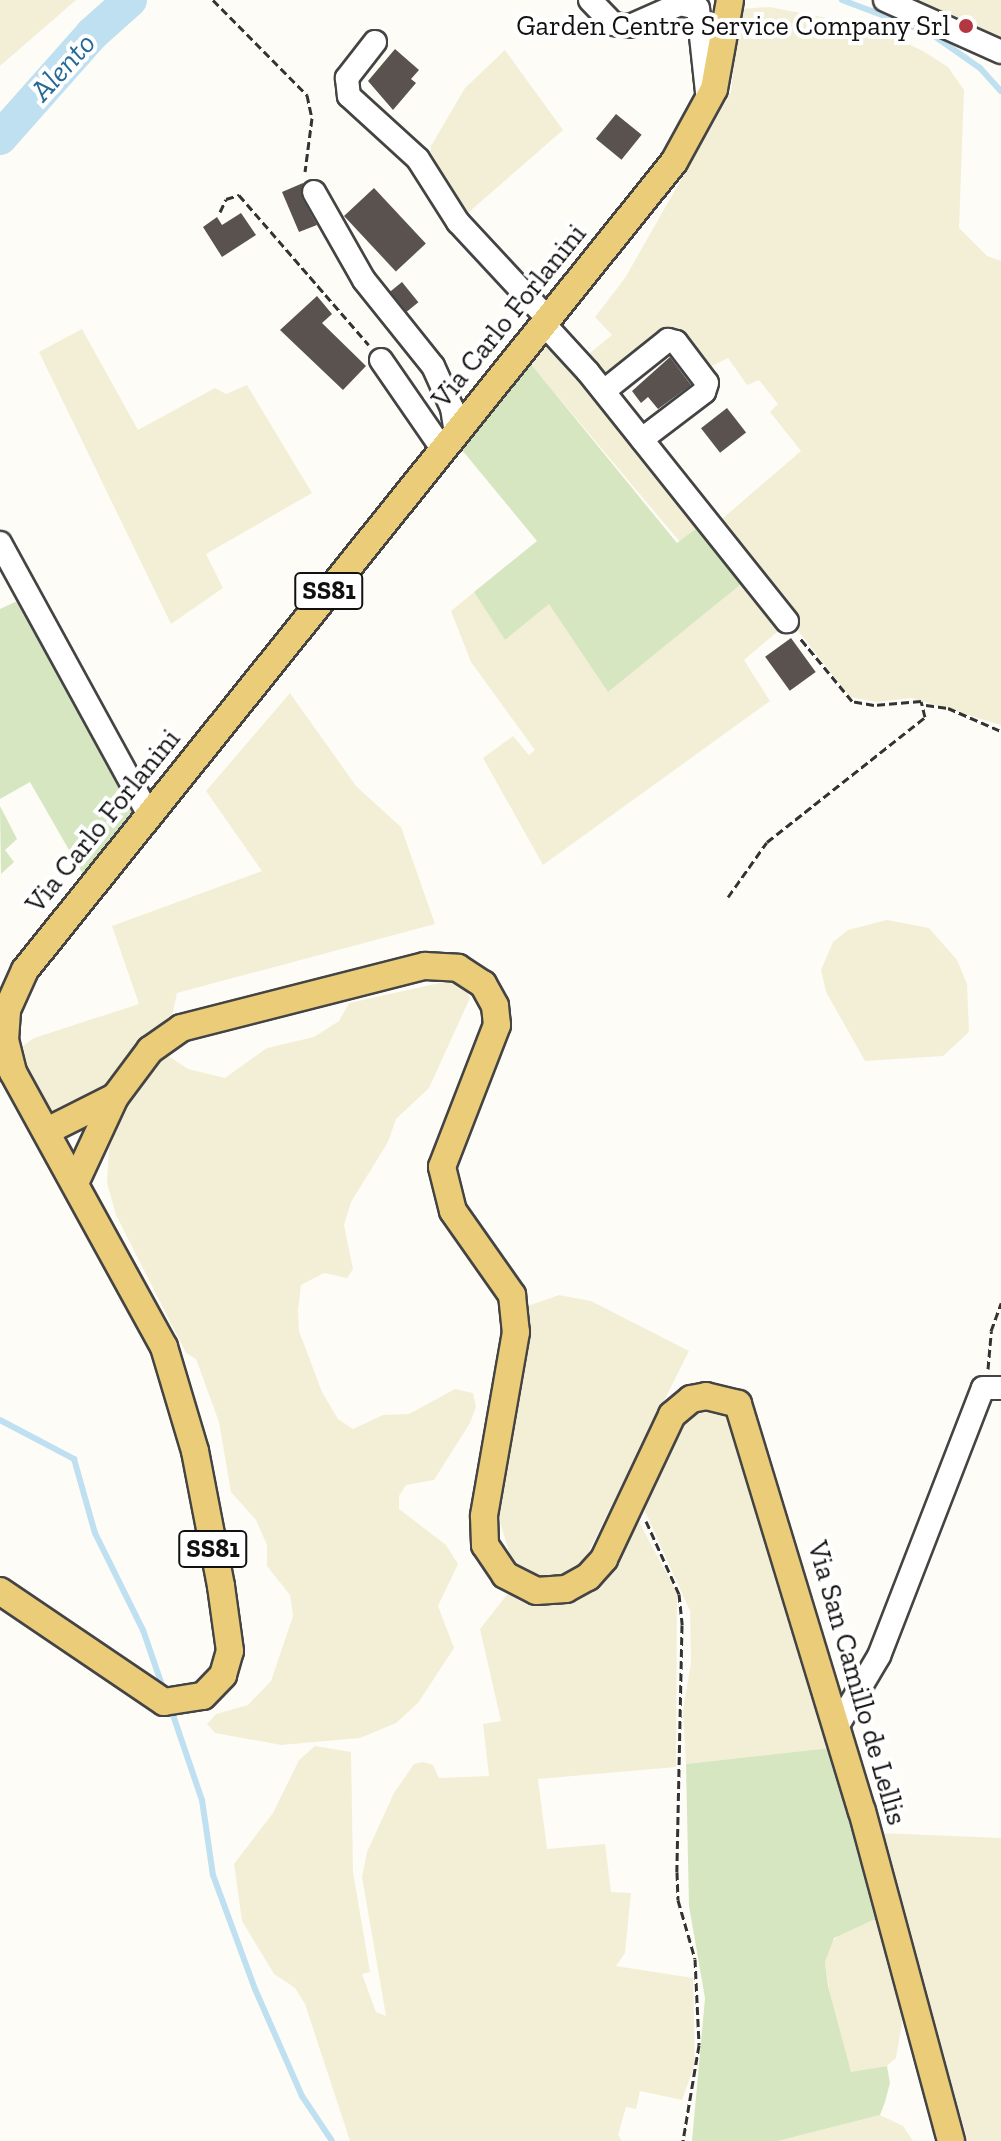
<!DOCTYPE html>
<html>
<head>
<meta charset="utf-8">
<style>
	body { margin:0 }
	#map { position:relative; width:1001px; height:2141px; overflow:hidden; background:#fefcf6; font-family:"Zilla Slab",serif }
	div>[style] { position:absolute }
	.farmland>* { inset:0; background:#f3efd7; transform-origin:0 0 }
	.green>* { inset:0; background:#d6e6c1 }
	.stream>* { height:6px; margin:-3px; padding:0 3px; transform-origin:3px; border-radius:3px; background:#bfe0f1 }
	.river>* { height:34px; margin:-17px; padding:0 17px; transform-origin:17px; border-radius:17px; background:#bfe0f1 }
	.building>* { inset:0; background:#59524e; transform-origin:0 0 }
	.path>* { height:3px; margin-top:-1.5px; transform-origin:0; background:repeating-linear-gradient(90deg,#333 0 8px,transparent 0 12px) }
	.roads { filter:drop-shadow(2px 0 #444) drop-shadow(-2px 0 #444) drop-shadow(0 2px #444) drop-shadow(0 -2px #444) }
	.minor>* { height:22px; margin:-11px; padding:0 11px; transform-origin:11px; border-radius:11px; background:#fff }
	.major>* { height:26px; margin:-13px; padding:0 13px; transform-origin:13px; border-radius:13px; background:#ebcc79 }
	.dots>* { width:22px; height:22px; translate:-50% -50%; box-sizing:border-box; border:4px solid #fff; border-radius:50% }
	span { translate:-50% -50%; white-space:nowrap; text-align:center; line-height:1.15; -webkit-text-stroke:8px #fff; paint-order:stroke }
	.shield-label span { padding:2px 6px; background:#fff; border:2px solid; border-radius:6px; -webkit-text-stroke-width:0 }
	.shield-label { font-size:26px; color:#111; font-weight:700 }
	.poi-label { font-size:28px; color:#111 }
	.right { translate:-100% -50%; text-align:right }
	.street-label { font-size:28px; color:#111 }
	.water-label { font-size:30px; color:#256997; font-style:italic }
</style>
</head>
<body>
<div id="map">
	<div class="farmland">
		<i style="clip-path:polygon(0 0,76px 0,0 66px)"></i>
		<i style="clip-path:polygon(873px 0,1001px 0,1001px 64px,897px 10px)"></i>
		<i style="clip-path:polygon(769px 7px,870px 26px,923px 51px,948px 67px,964px 90px,959px 228px,987px 256px,1001px 261px,1001px 725px,911px 698px,877px 702px,850px 697px,715px 525px,801px 451px,770px 412px,778px 404px,759px 380px,747px 385px,728px 358px,706px 369px,677px 328px,605px 383px,584px 358px,612px 335px,595px 317px,625px 278px,731px 92px,740px 9px)"></i>
		<i style="clip-path:polygon(505px 50px,563px 130px,462px 218px,429px 164px,431px 146px,465px 88px)"></i>
		<i style="clip-path:polygon(82px 329px,138px 430px,215px 388px,226px 394px,247px 385px,312px 493px,206px 554px,223px 588px,171px 624px,39px 352px)"></i>
		<i style="left:551px;top:337px;width:241px;height:33px;rotate:50deg"></i>
		<i style="clip-path:polygon(746px 580px,783px 627px,744px 660px,770px 701px,543px 865px,483px 758px,513px 736px,529px 755px,535px 750px,471px 662px,451px 611px,474px 592px,505px 640px,548px 604px)"></i>
		<i style="clip-path:polygon(290px 693px,356px 786px,401px 827px,435px 924px,177px 993px,173px 1012px,114px 1087px,53px 1114px,32px 1086px,23px 1046px,34px 1038px,139px 1004px,112px 926px,262px 871px,206px 791px)"></i>
		<i style="clip-path:polygon(887px 920px,929px 928px,957px 960px,967px 984px,969px 1032px,943px 1056px,865px 1061px,826px 992px,821px 970px,833px 942px,848px 930px)"></i>
		<i style="clip-path:polygon(444px 982px,463px 985px,470px 998px,429px 1088px,396px 1119px,388px 1142px,351px 1202px,344px 1225px,353px 1269px,347px 1278px,324px 1273px,301px 1285px,298px 1310px,299px 1331px,322px 1392px,338px 1419px,353px 1429px,383px 1415px,409px 1414px,455px 1389px,473px 1393px,476px 1407px,470px 1423px,434px 1480px,406px 1485px,399px 1496px,399px 1509px,446px 1545px,458px 1564px,438px 1606px,454px 1648px,418px 1703px,396px 1723px,360px 1738px,281px 1745px,215px 1733px,207px 1724px,216px 1714px,248px 1705px,271px 1681px,293px 1616px,290px 1595px,267px 1566px,267px 1545px,256px 1520px,231px 1492px,219px 1422px,196px 1359px,186px 1353px,116px 1215px,107px 1183px,109px 1148px,135px 1084px,167px 1055px,188px 1069px,225px 1078px,267px 1048px,314px 1037px,339px 1021px,349px 1003px)"></i>
		<i style="clip-path:polygon(559px 1295px,591px 1301px,689px 1351px,583px 1563px,558px 1580px,540px 1581px,513px 1565px,497px 1512px,528px 1306px)"></i>
		<i style="clip-path:polygon(687px 1408px,736px 1408px,830px 1748px,686px 1764px,683px 1711px,691px 1662px,690px 1611px,640px 1500px)"></i>
		<i style="clip-path:polygon(638px 1520px,677px 1593px,676px 1767px,538px 1779px,547px 1849px,605px 1844px,611px 1892px,631px 1893px,625px 1953px,616px 1966px,693px 1978px,695px 2064px,682px 2100px,640px 2091px,636px 2109px,626px 2107px,618px 2135px,622px 2141px,350px 2141px,305px 2004px,295px 1988px,274px 1974px,242px 1921px,234px 1864px,273px 1813px,299px 1760px,315px 1746px,351px 1752px,353px 1872px,370px 1972px,362px 1974px,376px 2012px,386px 2016px,362px 1877px,367px 1852px,394px 1793px,414px 1764px,423px 1762px,433px 1765px,439px 1778px,489px 1776px,483px 1724px,501px 1721px,480px 1629px,509px 1592px,569px 1600px,590px 1594px,619px 1557px)"></i>
		<i style="clip-path:polygon(879px 1833px,1001px 1838px,1001px 2141px,968px 2141px)"></i>
		<i style="clip-path:polygon(873px 1920px,885px 1923px,906px 2000px,896px 2058px,887px 2066px,851px 2073px,834px 2022px,825px 1962px,829px 1945px,843px 1930px)"></i>
		<i style="clip-path:polygon(880px 2115px,903px 2126px,913px 2141px,778px 2141px)"></i>
	</div>
	<div class="green">
		<i style="clip-path:polygon(530px 363px,677px 543px,705px 522px,746px 580px,608px 692px,549px 604px,505px 640px,474px 592px,537px 541px,462px 450px)"></i>
		<i style="clip-path:polygon(26px 597px,145px 813px,88px 883px,30px 782px,0 799px,0 609px)"></i>
		<i style="clip-path:polygon(0 806px,17px 839px,5px 850px,14px 862px,1px 874px)"></i>
		<i style="clip-path:polygon(830px 1748px,885px 1923px,873px 1920px,834px 1938px,825px 1962px,828px 1986px,851px 2072px,887px 2066px,890px 2083px,885px 2102px,880px 2115px,778px 2141px,692px 2141px,705px 1998px,689px 1906px,686px 1764px)"></i>
	</div>
	<div class="stream">
		<i style="left:842px;top:0;width:94px;rotate:20.6deg"></i>
		<i style="left:930px;top:33px;width:61px;rotate:35deg"></i>
		<i style="left:980px;top:68px;width:31px;rotate:48deg"></i>
		<i style="left:0;top:1420px;width:84px;rotate:27.8deg"></i>
		<i style="left:74px;top:1459px;width:77px;rotate:74.2deg"></i>
		<i style="left:95px;top:1533px;width:108px;rotate:63.7deg"></i>
		<i style="left:143px;top:1630px;width:61px;rotate:71deg"></i>
		<i style="left:173px;top:1715px;width:90px;rotate:71.2deg"></i>
		<i style="left:202px;top:1800px;width:76px;rotate:81.7deg"></i>
		<i style="left:213px;top:1875px;width:121px;rotate:69.8deg"></i>
		<i style="left:255px;top:1989px;width:117px;rotate:66.3deg"></i>
		<i style="left:302px;top:2096px;width:54px;rotate:56.3deg"></i>
	</div>
	<div class="river">
		<i style="left:0;top:138px;width:139px;rotate:-48.5deg"></i>
		<i style="left:92px;top:34px;width:51px;rotate:-41.8deg"></i>
	</div>
	<div class="building">
		<i style="clip-path:polygon(395px 49px,419px 70px,411px 79px,416px 83px,393px 110px,368px 81px)"></i>
		<i style="left:616px;top:114px;width:33px;height:32px;rotate:39deg"></i>
		<i style="clip-path:polygon(303px 183px,302px 198px,317px 225px,299px 232px,282px 192px)"></i>
		<i style="left:374px;top:188px;width:76px;height:41px;rotate:47deg"></i>
		<i style="clip-path:polygon(241px 213px,256px 235px,222px 257px,203px 227px,217px 217px,222px 225px)"></i>
		<i style="left:402px;top:282px;width:26px;height:15px;rotate:51deg"></i>
		<i style="clip-path:polygon(317px 296px,332px 314px,322px 323px,366px 366px,343px 390px,280px 330px)"></i>
		<i style="clip-path:polygon(670px 357px,691px 385px,658px 409px,648px 397px,641px 403px,632px 391px)"></i>
		<i style="left:727px;top:408px;width:31px;height:33px;rotate:52deg"></i>
		<i style="left:791px;top:638px;width:42px;height:32px;rotate:54deg"></i>
	</div>
	<div class="path">
		<i style="left:213px;top:0;width:134px;rotate:45.3deg"></i>
		<i style="left:307px;top:95px;width:24px;rotate:78deg"></i>
		<i style="left:312px;top:118px;width:54px;rotate:97.4deg"></i>
		<i style="left:220px;top:212px;width:14px;rotate:-65deg"></i>
		<i style="left:226px;top:199px;width:14px;rotate:-17deg"></i>
		<i style="left:239px;top:195px;width:198px;rotate:49.1deg"></i>
		<i style="left:926px;top:705px;width:22px;rotate:8deg"></i>
		<i style="left:948px;top:708px;width:58px;rotate:23.5deg"></i>
		<i style="left:728px;top:897px;width:67px;rotate:-54.7deg"></i>
		<i style="left:767px;top:842px;width:201px;rotate:-38.3deg"></i>
		<i style="left:925px;top:717px;width:16px;rotate:-104deg"></i>
		<i style="left:921px;top:701px;width:47px;rotate:175.1deg"></i>
		<i style="left:874px;top:705px;width:22px;rotate:-170deg"></i>
		<i style="left:852px;top:701px;width:83px;rotate:-129.6deg"></i>
		<i style="left:988px;top:1369px;width:38px;rotate:-85deg"></i>
		<i style="left:991px;top:1331px;width:30px;rotate:-70deg"></i>
		<i style="left:646px;top:1521px;width:80px;rotate:65.7deg"></i>
		<i style="left:679px;top:1594px;width:31px;rotate:84deg"></i>
		<i style="left:682px;top:1625px;width:247px;rotate:91.2deg"></i>
		<i style="left:677px;top:1872px;width:28px;rotate:88deg"></i>
		<i style="left:678px;top:1900px;width:61px;rotate:73.9deg"></i>
		<i style="left:695px;top:1959px;width:86px;rotate:87.3deg"></i>
		<i style="left:699px;top:2045px;width:97px;rotate:99.5deg"></i>
	</div>
	<div class="roads">
		<div class="minor">
			<i style="left:590px;top:0;width:33px;rotate:46deg"></i>
			<i style="left:613px;top:24px;width:17px;rotate:7deg"></i>
			<i style="left:630px;top:26px;width:55px;rotate:-23.7deg"></i>
			<i style="left:680px;top:4px;width:18px;rotate:13deg"></i>
			<i style="left:698px;top:8px;width:95px;rotate:83.9deg"></i>
			<i style="left:885px;top:0;width:127px;rotate:24.1deg"></i>
			<i style="left:375px;top:42px;width:46px;rotate:127.9deg"></i>
			<i style="left:347px;top:78px;width:18px;rotate:84deg"></i>
			<i style="left:349px;top:96px;width:93px;rotate:42.4deg"></i>
			<i style="left:418px;top:159px;width:75px;rotate:57.6deg"></i>
			<i style="left:458px;top:222px;width:132px;rotate:47.1deg"></i>
			<i style="left:314px;top:192px;width:101px;rotate:60.4deg"></i>
			<i style="left:364px;top:280px;width:110px;rotate:51.3deg"></i>
			<i style="left:433px;top:366px;width:46px;rotate:65.7deg"></i>
			<i style="left:452px;top:408px;width:26px;rotate:81deg"></i>
			<i style="left:544px;top:324px;width:65px;rotate:47.5deg"></i>
			<i style="left:588px;top:372px;width:319px;rotate:51.4deg"></i>
			<i style="left:381px;top:360px;width:109px;rotate:55.4deg"></i>
			<i style="left:604px;top:391px;width:82px;rotate:-38.6deg"></i>
			<i style="left:668px;top:340px;width:8px;rotate:14deg"></i>
			<i style="left:676px;top:342px;width:51px;rotate:52.9deg"></i>
			<i style="left:707px;top:383px;width:9px;rotate:108deg"></i>
			<i style="left:704px;top:392px;width:78px;rotate:142.8deg"></i>
			<i style="left:0;top:543px;width:310px;rotate:61.3deg"></i>
			<i style="left:837px;top:1727px;width:82px;rotate:-59.4deg"></i>
			<i style="left:879px;top:1656px;width:287px;rotate:-68.8deg"></i>
			<i style="left:983px;top:1388px;width:18px"></i>
		</div>
		<div class="major">
			<i style="left:47px;top:1131px;width:76px;rotate:-26.6deg"></i>
			<i style="left:76px;top:1181px;width:93px;rotate:-65.1deg"></i>
			<i style="left:115px;top:1097px;width:59px;rotate:-53.3deg"></i>
			<i style="left:150px;top:1050px;width:38px;rotate:-35deg"></i>
			<i style="left:181px;top:1028px;width:252px;rotate:-14.3deg"></i>
			<i style="left:425px;top:966px;width:33px;rotate:3deg"></i>
			<i style="left:458px;top:968px;width:30px;rotate:33deg"></i>
			<i style="left:483px;top:984px;width:25px;rotate:61deg"></i>
			<i style="left:495px;top:1006px;width:19px;rotate:84deg"></i>
			<i style="left:497px;top:1025px;width:152px;rotate:111.2deg"></i>
			<i style="left:442px;top:1167px;width:45px;rotate:76deg"></i>
			<i style="left:453px;top:1211px;width:103px;rotate:54.9deg"></i>
			<i style="left:512px;top:1295px;width:37px;rotate:84deg"></i>
			<i style="left:516px;top:1332px;width:187px;rotate:99.9deg"></i>
			<i style="left:484px;top:1516px;width:29px;rotate:88deg"></i>
			<i style="left:485px;top:1545px;width:36px;rotate:56deg"></i>
			<i style="left:505px;top:1575px;width:35px;rotate:27deg"></i>
			<i style="left:536px;top:1591px;width:30px;rotate:-4deg"></i>
			<i style="left:566px;top:1589px;width:25px;rotate:-29deg"></i>
			<i style="left:588px;top:1577px;width:24px;rotate:-48deg"></i>
			<i style="left:604px;top:1559px;width:159px;rotate:-64.7deg"></i>
			<i style="left:672px;top:1415px;width:25px;rotate:-40deg"></i>
			<i style="left:691px;top:1399px;width:15px;rotate:-11deg"></i>
			<i style="left:706px;top:1396px;width:33px;rotate:14deg"></i>
			<i style="left:738px;top:1404px;width:425px;rotate:73.1deg"></i>
			<i style="left:862px;top:1811px;width:342px;rotate:74.9deg"></i>
			<i style="left:0;top:1591px;width:198px;rotate:34.1deg"></i>
			<i style="left:164px;top:1702px;width:39px;rotate:-9deg"></i>
			<i style="left:203px;top:1696px;width:29px;rotate:-46deg"></i>
			<i style="left:223px;top:1675px;width:25px;rotate:-74deg"></i>
			<i style="left:230px;top:1651px;width:66px;rotate:-97.9deg"></i>
			<i style="left:221px;top:1586px;width:137px;rotate:-100.9deg"></i>
			<i style="left:195px;top:1451px;width:109px;rotate:-106.6deg"></i>
			<i style="left:164px;top:1347px;width:314px;rotate:-118.8deg"></i>
			<i style="left:13px;top:1072px;width:33px;rotate:-104deg"></i>
			<i style="left:5px;top:1040px;width:30px;rotate:-86deg"></i>
			<i style="left:7px;top:1010px;width:44px;rotate:-65.8deg"></i>
			<i style="left:25px;top:970px;width:1036px;rotate:-51.23deg"></i>
			<i style="left:674px;top:162px;width:83px;rotate:-61.3deg"></i>
			<i style="left:714px;top:89px;width:90px;rotate:-79.8deg"></i>
		</div>
	</div>
	<div class="dots">
		<i style="left:966px;top:26px;background:#b43640"></i>
	</div>
	<div class="shield-label">
		<span style="left:329px;top:591px">SS81</span>
		<span style="left:213px;top:1549px">SS81</span>
	</div>
	<div class="poi-label">
		<span class="right" style="left:950px;top:26px">Garden Centre Service Company Srl</span>
	</div>
	<div class="street-label">
		<span style="left:509px;top:316px;rotate:-51deg">Via Carlo Forlanini</span>
		<span style="left:103px;top:821px;rotate:-51deg">Via Carlo Forlanini</span>
		<span style="left:857px;top:1683px;rotate:74deg">Via San Camillo de Lellis</span>
	</div>
	<div class="water-label">
		<span style="left:63px;top:67px;rotate:-48deg">Alento</span>
	</div>
</div>
</body>
</html>
